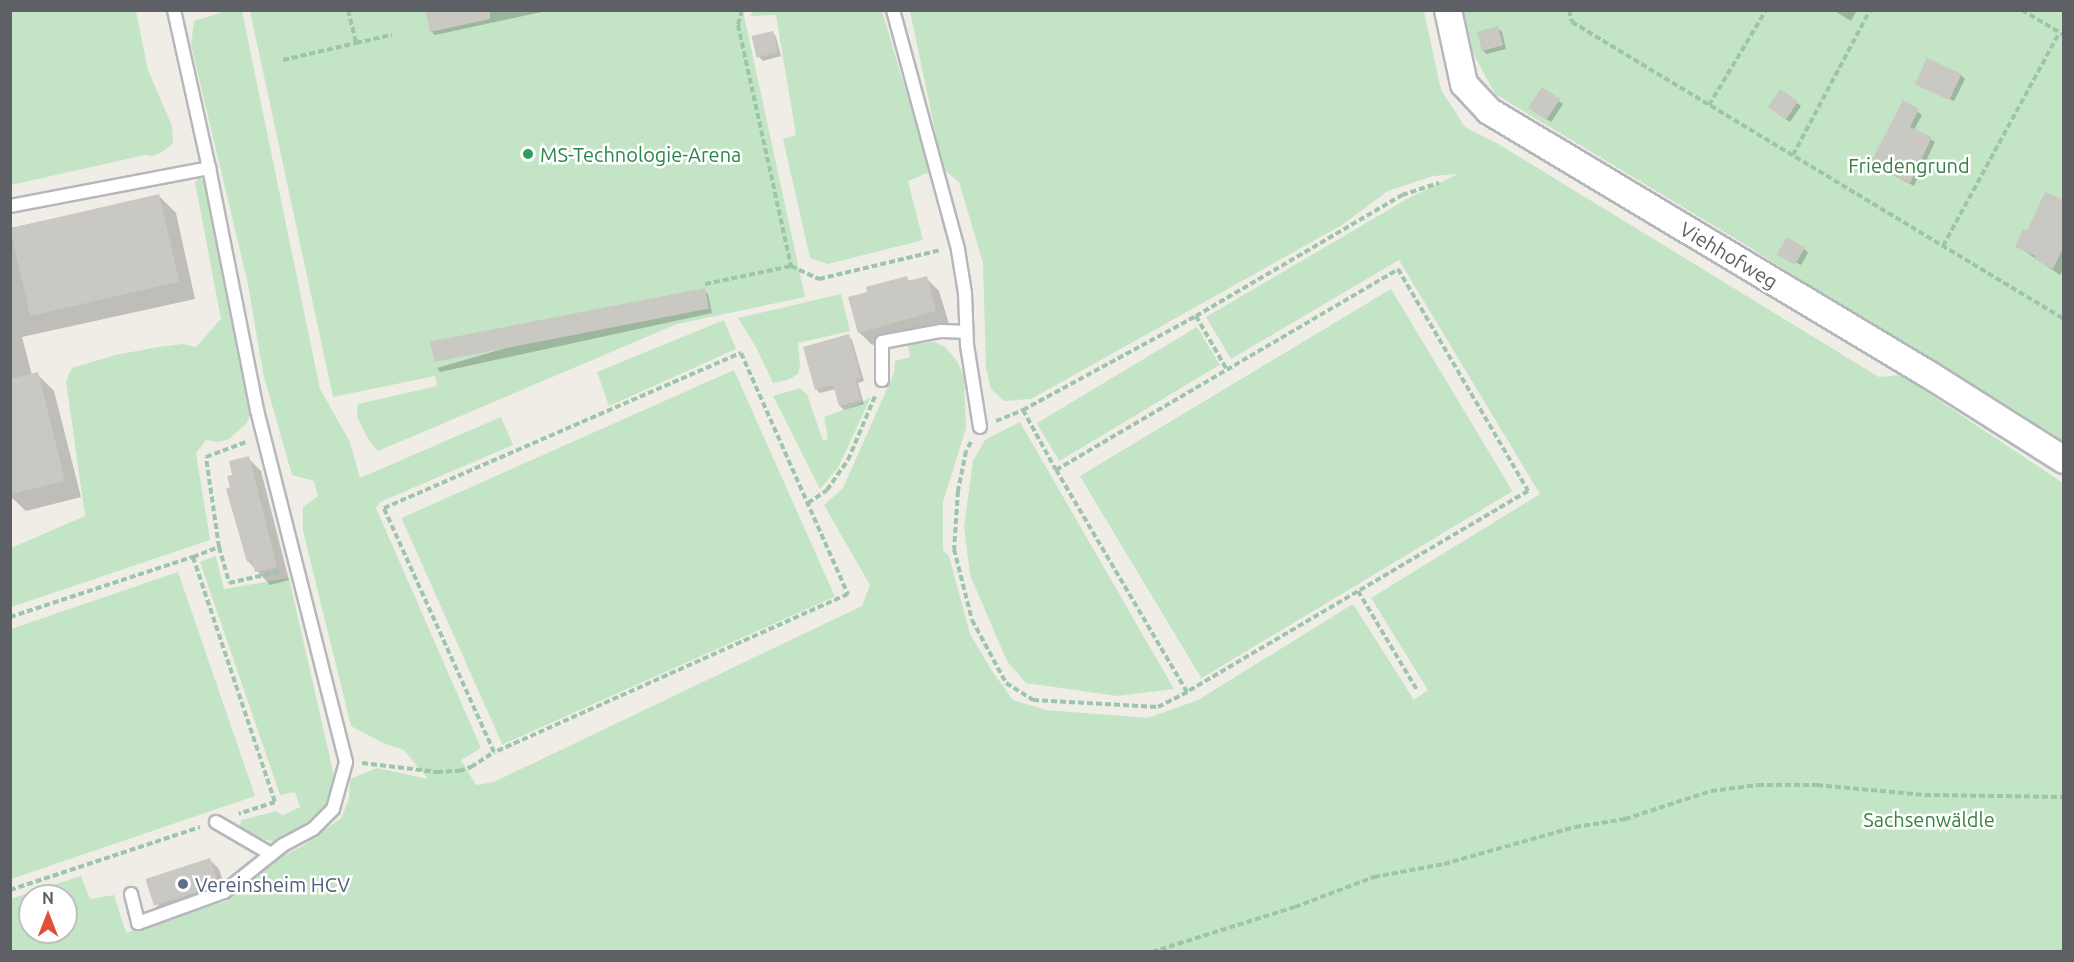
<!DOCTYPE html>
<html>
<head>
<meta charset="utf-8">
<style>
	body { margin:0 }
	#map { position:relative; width:2074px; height:962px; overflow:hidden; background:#efede6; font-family:Ubuntu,sans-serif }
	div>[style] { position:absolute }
	.green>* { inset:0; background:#c3e5c5; transform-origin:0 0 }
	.shadow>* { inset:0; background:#0003 }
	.building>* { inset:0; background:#cac8c2; transform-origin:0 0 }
	.path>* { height:4px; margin-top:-2px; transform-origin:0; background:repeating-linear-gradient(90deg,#9dc5ab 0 6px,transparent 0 9px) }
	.roads { filter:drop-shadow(2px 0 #b6b7bc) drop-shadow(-2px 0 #b6b7bc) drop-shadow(0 2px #b6b7bc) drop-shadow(0 -2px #b6b7bc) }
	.service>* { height:12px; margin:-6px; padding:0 6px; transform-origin:6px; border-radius:6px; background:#fff }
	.minor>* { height:26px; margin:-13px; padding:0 13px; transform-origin:13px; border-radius:13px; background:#fff }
	.dots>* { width:16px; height:16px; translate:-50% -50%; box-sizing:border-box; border:3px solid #fff; border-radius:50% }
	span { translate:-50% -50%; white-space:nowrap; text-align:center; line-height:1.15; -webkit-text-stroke:5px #fff; paint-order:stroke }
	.leisure-label { font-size:20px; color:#27864d }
	.left { translate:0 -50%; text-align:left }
	.park-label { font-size:20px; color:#388140 }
	.street-label { font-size:20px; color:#5d6065 }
	.service-label { font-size:20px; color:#4e5e75 }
	.frame { position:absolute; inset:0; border:12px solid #5d6065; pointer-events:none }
	.north { position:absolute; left:18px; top:884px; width:60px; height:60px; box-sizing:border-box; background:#fff; border:2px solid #bebfc1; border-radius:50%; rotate:0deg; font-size:16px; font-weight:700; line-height:24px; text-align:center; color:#5d6065 }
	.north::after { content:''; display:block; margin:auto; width:21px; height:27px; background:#e24f39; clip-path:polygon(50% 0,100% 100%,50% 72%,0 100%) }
</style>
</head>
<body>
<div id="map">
	<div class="green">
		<i style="clip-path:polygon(10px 11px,136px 11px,148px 70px,172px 126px,173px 143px,162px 152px,152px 156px,145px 155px,11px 185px)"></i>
		<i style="clip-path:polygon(evenodd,226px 11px,242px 11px,320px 389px,350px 442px,360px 478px,501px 417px,513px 445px,380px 502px,376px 508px,481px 748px,461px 760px,476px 785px,494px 782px,862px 606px,870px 585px,824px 505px,843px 488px,894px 373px,895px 361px,910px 357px,908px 344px,935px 342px,945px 347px,957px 361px,964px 377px,966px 428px,943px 502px,943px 550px,949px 556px,970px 634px,992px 671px,1013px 700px,1046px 710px,1148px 718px,1198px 700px,1353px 604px,1414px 700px,1428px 690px,1371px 598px,1540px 494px,1399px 260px,1231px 359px,1206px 317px,1407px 199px,1458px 174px,1433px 176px,1388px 191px,1342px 225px,1031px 399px,1004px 401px,991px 389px,986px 368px,983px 263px,959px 182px,943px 169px,910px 11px,1424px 11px,1441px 90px,1465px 127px,1500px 145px,1879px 377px,1901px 375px,2063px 483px,2063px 951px,11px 952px,10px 899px,81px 876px,90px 899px,114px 895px,126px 933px,227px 901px,249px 879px,274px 861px,304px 845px,341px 818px,349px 799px,350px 779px,377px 768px,428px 779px,404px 750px,383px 743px,351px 726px,303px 531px,303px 507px,318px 496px,314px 481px,292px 475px,263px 373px,248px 284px,191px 45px,194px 21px,226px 11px,30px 896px,66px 896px,66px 932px,30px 932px,30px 896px)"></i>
		<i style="clip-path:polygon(250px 11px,743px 11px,805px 297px,677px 324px,378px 451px,368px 439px,357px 417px,358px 404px,437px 386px,435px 376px,333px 397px)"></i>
		<i style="clip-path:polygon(753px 11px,882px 11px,930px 172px,908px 181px,923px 240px,828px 264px,810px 258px,783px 139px,796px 135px,776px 15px,750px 16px)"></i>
		<i style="clip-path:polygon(1464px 11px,2063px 11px,2063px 446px,1741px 242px,1495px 94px,1473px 53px)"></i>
		<i style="clip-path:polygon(200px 177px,205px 182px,252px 411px,246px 424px,229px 439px,219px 442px,206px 440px,196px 453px,210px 540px,11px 607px,11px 548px,85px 516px,66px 381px,72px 368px,115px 355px,159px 347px,183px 344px,196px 347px,221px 319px,195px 182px)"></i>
		<i style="left:1391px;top:289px;width:236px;height:363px;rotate:59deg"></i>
		<i style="clip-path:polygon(841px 294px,850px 331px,798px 343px,800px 365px,798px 374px,788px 380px,773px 383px,756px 347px,738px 318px)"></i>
		<i style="clip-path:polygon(724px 320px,736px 349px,609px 406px,597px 372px)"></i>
		<i style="left:1197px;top:327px;width:44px;height:187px;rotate:59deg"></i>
		<i style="left:734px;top:370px;width:248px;height:364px;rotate:66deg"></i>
		<i style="clip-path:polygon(800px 388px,807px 394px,823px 441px,828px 439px,824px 417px,857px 405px,871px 397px,838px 468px,820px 489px,773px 396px)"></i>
		<i style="clip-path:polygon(1020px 422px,1174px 689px,1117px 696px,1026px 683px,1007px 661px,970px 575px,964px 527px,973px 461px,985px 440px)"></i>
		<i style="clip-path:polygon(216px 556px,224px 589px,289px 578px,335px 780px,329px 802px,300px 828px,277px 843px,247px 834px,239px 826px,242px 820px,276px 811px,283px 815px,300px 807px,295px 792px,280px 795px,200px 562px)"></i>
		<i style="clip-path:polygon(178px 572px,255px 796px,11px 879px,11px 629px)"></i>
	</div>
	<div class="shadow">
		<i style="clip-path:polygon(427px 10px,551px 10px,435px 35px,431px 31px)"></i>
		<i style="clip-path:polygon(1833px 10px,1857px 10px,1851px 21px)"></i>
		<i style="clip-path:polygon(1498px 28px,1502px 32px,1506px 49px,1486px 54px,1483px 50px)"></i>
		<i style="clip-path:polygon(773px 33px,776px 37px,781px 56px,763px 61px,759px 57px)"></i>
		<i style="clip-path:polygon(1961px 75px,1965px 79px,1954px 101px,1917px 84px)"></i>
		<i style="clip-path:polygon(1542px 89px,1563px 104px,1551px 122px,1533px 110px)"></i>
		<i style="clip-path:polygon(1781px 91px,1801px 106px,1790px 122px,1774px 111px)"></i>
		<i style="clip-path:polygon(1904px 102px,1922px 115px,1914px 130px,1935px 142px,1914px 186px,1872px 164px)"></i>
		<i style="clip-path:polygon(159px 196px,176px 213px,195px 299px,22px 337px,32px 375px,37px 374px,54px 391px,81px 497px,26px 511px,10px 496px,10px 228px)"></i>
		<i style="clip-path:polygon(2064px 202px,2064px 268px,2060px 275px,2017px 246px,2028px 233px)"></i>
		<i style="clip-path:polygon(1805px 249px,1808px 253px,1801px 265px,1781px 254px)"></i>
		<i style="clip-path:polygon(906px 278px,911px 282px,926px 278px,939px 291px,949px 324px,872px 345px,859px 332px,868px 293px)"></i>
		<i style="clip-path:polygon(704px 290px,708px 294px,712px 313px,440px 372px,437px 368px)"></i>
		<i style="clip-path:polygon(848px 336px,852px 340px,864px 381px,858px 383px,864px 404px,844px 410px,840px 406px,836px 389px,820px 393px,816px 389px)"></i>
		<i style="clip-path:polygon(248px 458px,261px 471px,289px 580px,270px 585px,248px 561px,227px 490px,232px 488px,234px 476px)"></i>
		<i style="clip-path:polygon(210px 860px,219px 869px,227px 894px,165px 916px,156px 907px)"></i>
	</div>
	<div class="building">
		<i style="clip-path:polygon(425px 10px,490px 10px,490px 19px,430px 32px)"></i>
		<i style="left:1498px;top:26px;width:20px;height:22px;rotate:75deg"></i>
		<i style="left:773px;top:31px;width:22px;height:22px;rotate:77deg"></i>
		<i style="left:1927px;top:58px;width:38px;height:29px;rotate:25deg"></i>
		<i style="left:1542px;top:87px;width:22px;height:25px;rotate:34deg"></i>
		<i style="left:1780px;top:89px;width:22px;height:22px;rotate:34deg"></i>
		<i style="clip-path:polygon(1903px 100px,1919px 109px,1910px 127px,1932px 137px,1910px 183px,1870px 164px)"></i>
		<i style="clip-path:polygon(2045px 192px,2064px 200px,2064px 246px,2053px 269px,2034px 259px,2035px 256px,2015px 247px,2023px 229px,2027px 231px)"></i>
		<i style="left:159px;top:194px;width:90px;height:153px;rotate:77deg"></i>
		<i style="left:1787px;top:237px;width:21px;height:20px;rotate:31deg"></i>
		<i style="clip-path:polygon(907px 276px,908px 281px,927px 276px,936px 311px,858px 333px,848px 297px,867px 292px,866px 287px)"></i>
		<i style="left:705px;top:288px;width:21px;height:280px;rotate:79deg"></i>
		<i style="clip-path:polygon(849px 334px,861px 378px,855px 379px,861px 400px,839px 406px,833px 385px,815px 390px,803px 347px)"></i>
		<i style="clip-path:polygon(38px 372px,65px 481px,10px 494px,10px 379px)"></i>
		<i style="clip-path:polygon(249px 456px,277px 567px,255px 572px,252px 560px,247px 562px,226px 489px,230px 487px,227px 476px,232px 475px,229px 461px)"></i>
		<i style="left:210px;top:858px;width:28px;height:68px;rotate:72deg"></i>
	</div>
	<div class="path">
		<i style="left:348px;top:10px;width:34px;rotate:76deg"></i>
		<i style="left:356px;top:43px;width:37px;rotate:-13deg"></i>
		<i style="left:742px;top:10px;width:16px;rotate:105deg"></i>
		<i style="left:738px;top:25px;width:247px;rotate:77.6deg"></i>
		<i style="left:791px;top:266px;width:31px;rotate:25deg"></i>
		<i style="left:819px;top:279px;width:125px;rotate:-13.4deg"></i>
		<i style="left:1569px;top:10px;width:12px;rotate:76deg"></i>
		<i style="left:1572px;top:22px;width:575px;rotate:31.12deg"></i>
		<i style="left:2022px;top:10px;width:49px;rotate:30.8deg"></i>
		<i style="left:283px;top:60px;width:75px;rotate:-13.1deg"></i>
		<i style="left:1709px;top:105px;width:111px;rotate:-59deg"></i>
		<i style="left:1793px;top:155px;width:164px;rotate:-62deg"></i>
		<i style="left:1943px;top:246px;width:243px;rotate:-61.4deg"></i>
		<i style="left:1398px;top:269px;width:257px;rotate:59.6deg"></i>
		<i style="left:1528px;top:491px;width:396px;rotate:149.5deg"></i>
		<i style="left:1187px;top:692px;width:258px;rotate:-120.5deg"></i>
		<i style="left:1056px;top:470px;width:397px;rotate:-30.4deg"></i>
		<i style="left:705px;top:284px;width:88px;rotate:-11.8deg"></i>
		<i style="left:1196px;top:316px;width:62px;rotate:60.1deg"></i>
		<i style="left:741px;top:353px;width:264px;rotate:66.1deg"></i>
		<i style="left:848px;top:594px;width:388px;rotate:155.9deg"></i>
		<i style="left:494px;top:752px;width:268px;rotate:-114.3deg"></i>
		<i style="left:384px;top:508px;width:389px;rotate:-23.5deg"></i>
		<i style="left:1023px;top:410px;width:68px;rotate:61.2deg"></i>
		<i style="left:996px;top:421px;width:29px;rotate:-22deg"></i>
		<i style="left:1023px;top:410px;width:197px;rotate:-28.5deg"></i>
		<i style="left:1196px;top:316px;width:239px;rotate:-30.4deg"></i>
		<i style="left:1402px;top:195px;width:39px;rotate:-18deg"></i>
		<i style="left:971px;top:442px;width:10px;rotate:119deg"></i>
		<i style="left:966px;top:451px;width:41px;rotate:101.3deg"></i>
		<i style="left:958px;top:491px;width:58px;rotate:93.9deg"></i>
		<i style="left:954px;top:549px;width:73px;rotate:75.8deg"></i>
		<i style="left:972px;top:620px;width:72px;rotate:61.6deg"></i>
		<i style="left:1006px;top:683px;width:32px;rotate:32deg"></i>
		<i style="left:1033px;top:700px;width:125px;rotate:3.2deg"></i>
		<i style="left:1158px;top:707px;width:33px;rotate:-27deg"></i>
		<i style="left:808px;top:503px;width:23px;rotate:-34deg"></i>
		<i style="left:827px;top:490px;width:37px;rotate:-55deg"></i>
		<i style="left:848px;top:460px;width:72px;rotate:-67deg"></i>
		<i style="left:219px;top:547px;width:91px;rotate:-98.2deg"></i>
		<i style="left:206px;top:457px;width:43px;rotate:-20.6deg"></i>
		<i style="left:193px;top:557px;width:28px;rotate:-21deg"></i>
		<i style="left:219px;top:547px;width:37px;rotate:74deg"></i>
		<i style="left:229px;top:583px;width:54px;rotate:-12.8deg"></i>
		<i style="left:1358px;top:591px;width:115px;rotate:59.2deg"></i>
		<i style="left:10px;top:617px;width:193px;rotate:-18.2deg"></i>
		<i style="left:193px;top:557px;width:258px;rotate:71.5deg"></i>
		<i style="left:275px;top:802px;width:38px;rotate:162deg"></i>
		<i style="left:362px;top:763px;width:76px;rotate:6.8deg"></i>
		<i style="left:437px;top:772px;width:22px;rotate:-3deg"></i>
		<i style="left:459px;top:771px;width:13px;rotate:-18deg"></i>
		<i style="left:471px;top:767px;width:27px;rotate:-33deg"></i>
		<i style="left:10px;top:890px;width:200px;rotate:-18.3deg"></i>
		<i style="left:1152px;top:952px;width:150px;rotate:-17.5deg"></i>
		<i style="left:1295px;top:907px;width:85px;rotate:-20.8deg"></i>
		<i style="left:1374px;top:877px;width:71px;rotate:-10.5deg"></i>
		<i style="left:1444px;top:864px;width:136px;rotate:-15.8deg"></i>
		<i style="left:1575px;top:827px;width:51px;rotate:-9.1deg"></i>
		<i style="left:1625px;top:819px;width:90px;rotate:-18deg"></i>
		<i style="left:1711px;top:791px;width:47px;rotate:-7.3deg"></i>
		<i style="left:1758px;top:785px;width:59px"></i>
		<i style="left:1817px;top:785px;width:108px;rotate:5.3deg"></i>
		<i style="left:1925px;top:795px;width:139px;rotate:0.8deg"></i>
	</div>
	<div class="roads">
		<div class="service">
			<i style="left:893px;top:10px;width:249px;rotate:74.8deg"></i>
			<i style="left:958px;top:250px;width:44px;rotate:80.8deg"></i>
			<i style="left:965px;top:293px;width:52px;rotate:87.8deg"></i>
			<i style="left:967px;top:345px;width:83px;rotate:81deg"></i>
			<i style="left:10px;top:206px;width:203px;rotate:-10.8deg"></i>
			<i style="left:209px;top:168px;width:162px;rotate:-102.5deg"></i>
			<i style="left:882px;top:380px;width:38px;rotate:-90deg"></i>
			<i style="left:882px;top:342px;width:60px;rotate:-10.6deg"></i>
			<i style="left:941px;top:331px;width:25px;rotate:2deg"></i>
			<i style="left:216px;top:822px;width:64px;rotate:30.2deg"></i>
			<i style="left:131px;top:894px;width:30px;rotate:76deg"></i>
			<i style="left:138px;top:923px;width:91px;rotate:-19.8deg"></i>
			<i style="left:224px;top:892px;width:75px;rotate:-38.5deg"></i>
			<i style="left:283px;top:845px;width:34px;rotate:-28deg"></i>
			<i style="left:313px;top:829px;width:28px;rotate:-45deg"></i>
			<i style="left:333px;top:809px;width:49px;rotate:-74.5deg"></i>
			<i style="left:346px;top:762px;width:363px;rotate:-104.2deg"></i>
			<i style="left:257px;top:410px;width:247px;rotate:-101.2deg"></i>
		</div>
		<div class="minor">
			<i style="left:1448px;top:10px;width:76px;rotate:77.8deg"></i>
			<i style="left:1464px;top:84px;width:37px;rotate:47deg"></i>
			<i style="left:1489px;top:111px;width:512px;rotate:30.93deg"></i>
			<i style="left:1928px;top:374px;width:161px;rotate:32.3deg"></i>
		</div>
	</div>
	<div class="dots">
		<i style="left:528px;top:154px;background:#2e9e5b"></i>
		<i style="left:183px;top:884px;background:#5c6f8a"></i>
	</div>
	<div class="leisure-label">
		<span class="left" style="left:540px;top:154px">MS-Technologie-Arena</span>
	</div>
	<div class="park-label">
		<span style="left:1909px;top:165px">Friedengrund</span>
		<span style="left:1929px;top:819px">Sachsenwäldle</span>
	</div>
	<div class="street-label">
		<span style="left:1729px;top:255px;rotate:31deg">Viehhofweg</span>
	</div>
	<div class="service-label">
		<span class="left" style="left:195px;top:884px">Vereinsheim HCV</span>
	</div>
	<div class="frame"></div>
	<div class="north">N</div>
</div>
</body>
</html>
